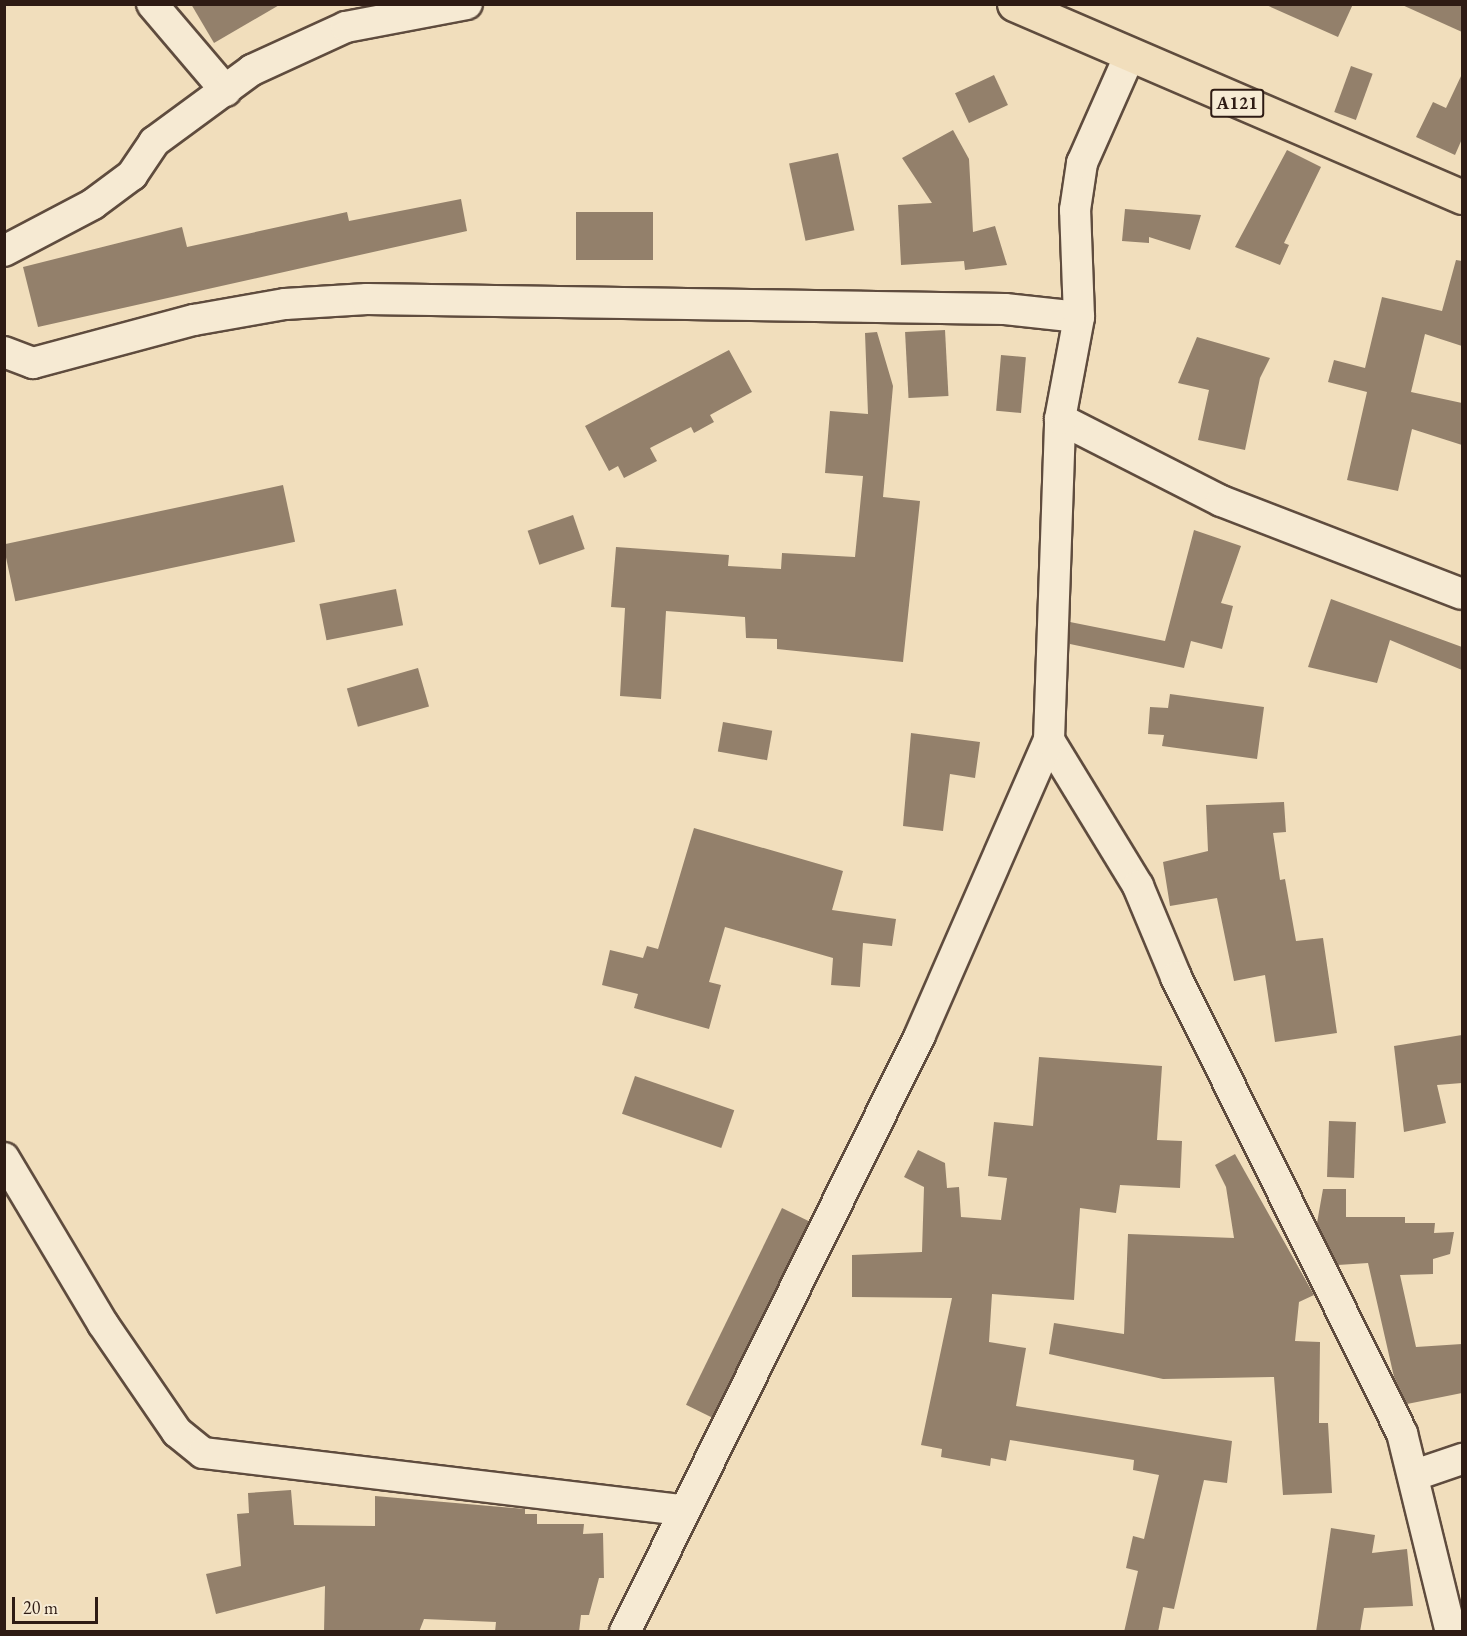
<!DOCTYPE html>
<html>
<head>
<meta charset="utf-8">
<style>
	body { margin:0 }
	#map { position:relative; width:1467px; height:1636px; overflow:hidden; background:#f1debc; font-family:"EB Garamond",serif }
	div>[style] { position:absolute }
	.building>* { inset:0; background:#93806b; transform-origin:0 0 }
	.roads { filter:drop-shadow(2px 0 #5f4c3e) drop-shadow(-2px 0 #5f4c3e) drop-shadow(0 2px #5f4c3e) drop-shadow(0 -2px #5f4c3e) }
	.minor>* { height:30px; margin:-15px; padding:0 15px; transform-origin:15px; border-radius:15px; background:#f6ead3 }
	.major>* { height:33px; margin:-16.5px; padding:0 16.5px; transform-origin:16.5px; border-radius:16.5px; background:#f1debc }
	span { translate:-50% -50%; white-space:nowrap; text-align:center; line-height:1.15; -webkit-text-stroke:4.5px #f6ead3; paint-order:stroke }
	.shield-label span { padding:2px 4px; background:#f6ead3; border:2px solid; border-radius:4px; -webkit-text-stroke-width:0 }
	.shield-label { font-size:18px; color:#2e1b14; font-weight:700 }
	.frame { position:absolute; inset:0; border:6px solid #2e1b14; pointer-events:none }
	.scale { position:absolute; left:12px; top:1597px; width:86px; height:27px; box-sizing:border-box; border:3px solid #2e1b14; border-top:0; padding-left:8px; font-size:18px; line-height:21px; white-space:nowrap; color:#2e1b14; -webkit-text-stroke:4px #f6ead3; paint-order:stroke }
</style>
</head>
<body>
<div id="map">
	<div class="building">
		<i style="clip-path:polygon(191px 4px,281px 4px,214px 43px)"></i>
		<i style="clip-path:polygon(1264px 4px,1353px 4px,1338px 37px)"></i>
		<i style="clip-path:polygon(1400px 4px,1462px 4px,1462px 32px)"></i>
		<i style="left:1351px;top:66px;width:23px;height:49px;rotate:20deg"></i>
		<i style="clip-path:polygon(1462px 74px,1462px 139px,1455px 155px,1416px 137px,1433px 102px,1446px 108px)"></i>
		<i style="left:994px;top:75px;width:33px;height:43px;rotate:65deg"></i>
		<i style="clip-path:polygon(953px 130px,969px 159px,973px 232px,995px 226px,1007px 265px,965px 270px,964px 261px,901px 265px,898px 205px,932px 203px,902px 158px)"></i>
		<i style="clip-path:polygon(1287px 150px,1321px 167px,1284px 243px,1289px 245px,1280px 265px,1235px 247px)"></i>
		<i style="left:838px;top:153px;width:79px;height:50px;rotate:78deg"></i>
		<i style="clip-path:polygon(461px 199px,467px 231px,38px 327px,23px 267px,182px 227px,187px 247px,347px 212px,349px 221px)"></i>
		<i style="clip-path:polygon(1125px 209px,1201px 215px,1190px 250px,1149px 237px,1149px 243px,1122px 241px)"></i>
		<i style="left:653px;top:212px;width:48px;height:77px;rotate:90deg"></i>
		<i style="clip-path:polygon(1456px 260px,1462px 261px,1462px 346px,1425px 334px,1411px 392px,1462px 403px,1462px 445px,1412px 429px,1398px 491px,1347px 480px,1367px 392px,1328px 382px,1334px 360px,1365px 368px,1382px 297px,1442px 311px)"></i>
		<i style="left:945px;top:330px;width:66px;height:40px;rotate:87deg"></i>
		<i style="clip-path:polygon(877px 332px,893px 386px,883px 497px,920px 501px,903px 662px,777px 649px,777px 639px,746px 638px,745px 617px,666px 611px,661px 699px,620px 696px,625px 608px,611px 607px,616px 547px,729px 555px,728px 566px,781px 569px,782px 553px,855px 557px,863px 476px,825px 473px,830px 411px,868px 414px,865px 333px)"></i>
		<i style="clip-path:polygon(1197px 337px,1270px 358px,1260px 378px,1245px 450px,1198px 440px,1209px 390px,1178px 383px)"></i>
		<i style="clip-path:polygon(729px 350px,752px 392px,710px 415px,714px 422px,694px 433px,691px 427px,650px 448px,657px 461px,624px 478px,618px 466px,609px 471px,585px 426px)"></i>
		<i style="left:1001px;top:355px;width:25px;height:56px;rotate:5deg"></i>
		<i style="left:283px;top:485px;width:58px;height:286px;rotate:78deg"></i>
		<i style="left:573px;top:515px;width:36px;height:48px;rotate:71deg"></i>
		<i style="clip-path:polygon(1194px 530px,1241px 546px,1221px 603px,1233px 606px,1222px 649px,1191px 641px,1184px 668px,1070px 644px,1070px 622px,1165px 641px)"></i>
		<i style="left:396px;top:589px;width:37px;height:78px;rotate:79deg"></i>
		<i style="clip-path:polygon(1331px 599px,1462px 647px,1462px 670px,1390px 640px,1377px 683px,1308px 667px)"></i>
		<i style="left:418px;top:668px;width:40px;height:74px;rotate:74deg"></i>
		<i style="clip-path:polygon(1170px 694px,1264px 707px,1257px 759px,1162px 746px,1164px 735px,1148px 734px,1150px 707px,1168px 708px)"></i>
		<i style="left:723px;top:722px;width:50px;height:30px;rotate:10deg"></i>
		<i style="clip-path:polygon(911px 733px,980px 742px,975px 778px,950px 774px,943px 831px,903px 826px)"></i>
		<i style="clip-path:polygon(1284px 802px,1286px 832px,1273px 833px,1280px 880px,1285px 879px,1296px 941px,1323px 938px,1337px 1033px,1275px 1042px,1265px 975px,1234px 981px,1217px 898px,1170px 906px,1163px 862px,1208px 851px,1206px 805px)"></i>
		<i style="clip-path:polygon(694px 828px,843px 871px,832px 910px,896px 919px,892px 946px,863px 943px,860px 987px,831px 985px,833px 958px,725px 927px,709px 982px,721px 985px,709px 1029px,634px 1008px,638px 994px,602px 985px,610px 950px,643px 958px,647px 946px,658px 949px)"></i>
		<i style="clip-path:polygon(1462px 1035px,1462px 1083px,1437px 1085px,1446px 1123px,1404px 1132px,1394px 1046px)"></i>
		<i style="clip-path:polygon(1039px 1057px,1162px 1066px,1157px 1140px,1182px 1141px,1180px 1188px,1120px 1185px,1116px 1213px,1080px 1208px,1074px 1300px,992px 1294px,989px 1342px,1026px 1348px,1016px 1406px,1232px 1441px,1227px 1483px,1204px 1480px,1174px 1609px,1163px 1607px,1158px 1632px,1124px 1632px,1138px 1571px,1126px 1568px,1133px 1536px,1144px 1539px,1159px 1475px,1133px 1470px,1134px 1460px,1010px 1440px,1006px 1461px,991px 1458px,990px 1466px,941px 1457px,942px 1449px,921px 1445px,952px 1298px,852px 1297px,852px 1255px,922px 1252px,924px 1187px,904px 1177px,918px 1150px,945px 1163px,947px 1188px,959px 1187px,961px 1217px,1001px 1220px,1007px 1178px,988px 1176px,994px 1122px,1033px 1126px)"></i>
		<i style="left:635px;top:1076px;width:105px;height:40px;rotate:19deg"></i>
		<i style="left:1329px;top:1121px;width:27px;height:56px;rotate:2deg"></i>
		<i style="clip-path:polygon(1235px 1154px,1314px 1295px,1299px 1302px,1295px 1341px,1320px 1342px,1319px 1423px,1328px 1423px,1332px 1493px,1283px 1495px,1274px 1377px,1163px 1379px,1049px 1354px,1054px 1323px,1124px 1334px,1128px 1234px,1234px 1238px,1226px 1187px,1215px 1165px)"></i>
		<i style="clip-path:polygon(1323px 1189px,1346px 1189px,1346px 1217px,1405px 1217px,1405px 1223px,1435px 1223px,1434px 1233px,1454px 1232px,1450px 1254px,1433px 1259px,1433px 1274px,1400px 1275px,1416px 1347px,1462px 1344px,1462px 1393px,1407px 1404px,1394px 1377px,1368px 1263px,1338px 1265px,1317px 1223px)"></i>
		<i style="left:782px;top:1208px;width:30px;height:219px;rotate:26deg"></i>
		<i style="clip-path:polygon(291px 1490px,294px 1525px,375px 1526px,375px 1496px,525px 1509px,525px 1514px,537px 1514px,537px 1524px,584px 1524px,583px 1534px,603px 1533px,604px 1578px,599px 1578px,589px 1615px,581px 1615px,579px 1632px,495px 1632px,496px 1622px,424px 1619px,419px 1632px,324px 1632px,325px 1586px,216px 1614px,206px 1574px,241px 1566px,237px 1514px,249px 1513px,248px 1493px)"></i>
		<i style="clip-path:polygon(1331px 1528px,1375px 1535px,1372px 1553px,1407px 1549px,1413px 1606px,1364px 1608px,1360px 1632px,1316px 1632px)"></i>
	</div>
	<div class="roads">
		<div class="minor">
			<i style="left:152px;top:4px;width:114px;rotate:49.6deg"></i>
			<i style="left:4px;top:251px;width:101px;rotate:-27.8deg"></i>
			<i style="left:93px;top:204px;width:49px;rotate:-36.6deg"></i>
			<i style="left:132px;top:175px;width:40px;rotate:-56deg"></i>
			<i style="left:154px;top:142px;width:122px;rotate:-36.3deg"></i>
			<i style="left:252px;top:70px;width:103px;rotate:-24.6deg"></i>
			<i style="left:346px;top:27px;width:123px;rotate:-10.8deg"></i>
			<i style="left:4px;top:352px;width:31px;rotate:21deg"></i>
			<i style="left:33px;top:363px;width:167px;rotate:-15deg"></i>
			<i style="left:194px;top:320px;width:92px;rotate:-10deg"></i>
			<i style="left:285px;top:304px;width:82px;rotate:-3.5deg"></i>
			<i style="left:367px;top:299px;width:638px;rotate:0.9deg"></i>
			<i style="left:1005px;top:309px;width:74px;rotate:6.2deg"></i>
			<i style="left:1060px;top:419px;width:181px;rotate:27deg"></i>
			<i style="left:1221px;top:501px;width:258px;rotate:21.1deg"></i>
			<i style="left:1049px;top:740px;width:171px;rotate:58.6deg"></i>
			<i style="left:1138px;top:886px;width:99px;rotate:67.3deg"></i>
			<i style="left:1176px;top:977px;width:509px;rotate:63.64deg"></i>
			<i style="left:1402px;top:1433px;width:205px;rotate:76.2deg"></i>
			<i style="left:4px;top:1158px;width:193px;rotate:59.2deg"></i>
			<i style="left:103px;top:1324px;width:131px;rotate:55.6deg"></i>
			<i style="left:177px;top:1432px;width:33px;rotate:39deg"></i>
			<i style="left:203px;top:1453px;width:482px;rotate:6.8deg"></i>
			<i style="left:1415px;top:1475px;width:50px;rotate:-18.8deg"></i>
			<i style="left:625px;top:1632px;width:666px;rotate:-63.7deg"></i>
			<i style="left:920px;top:1035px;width:322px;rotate:-66.4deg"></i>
			<i style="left:1049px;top:740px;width:321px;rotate:-88deg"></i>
			<i style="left:1060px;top:419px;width:104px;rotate:-79.4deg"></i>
			<i style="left:1079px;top:317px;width:107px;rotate:-92.1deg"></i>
			<i style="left:1075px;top:210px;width:48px;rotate:-81.5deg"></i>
			<i style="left:1082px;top:163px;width:116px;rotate:-66.1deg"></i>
		</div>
		<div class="major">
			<i style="left:1014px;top:4px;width:488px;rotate:23.3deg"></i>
		</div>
	</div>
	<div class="shield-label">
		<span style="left:1237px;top:103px">A121</span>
	</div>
	<div class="frame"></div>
	<div class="scale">20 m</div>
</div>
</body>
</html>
